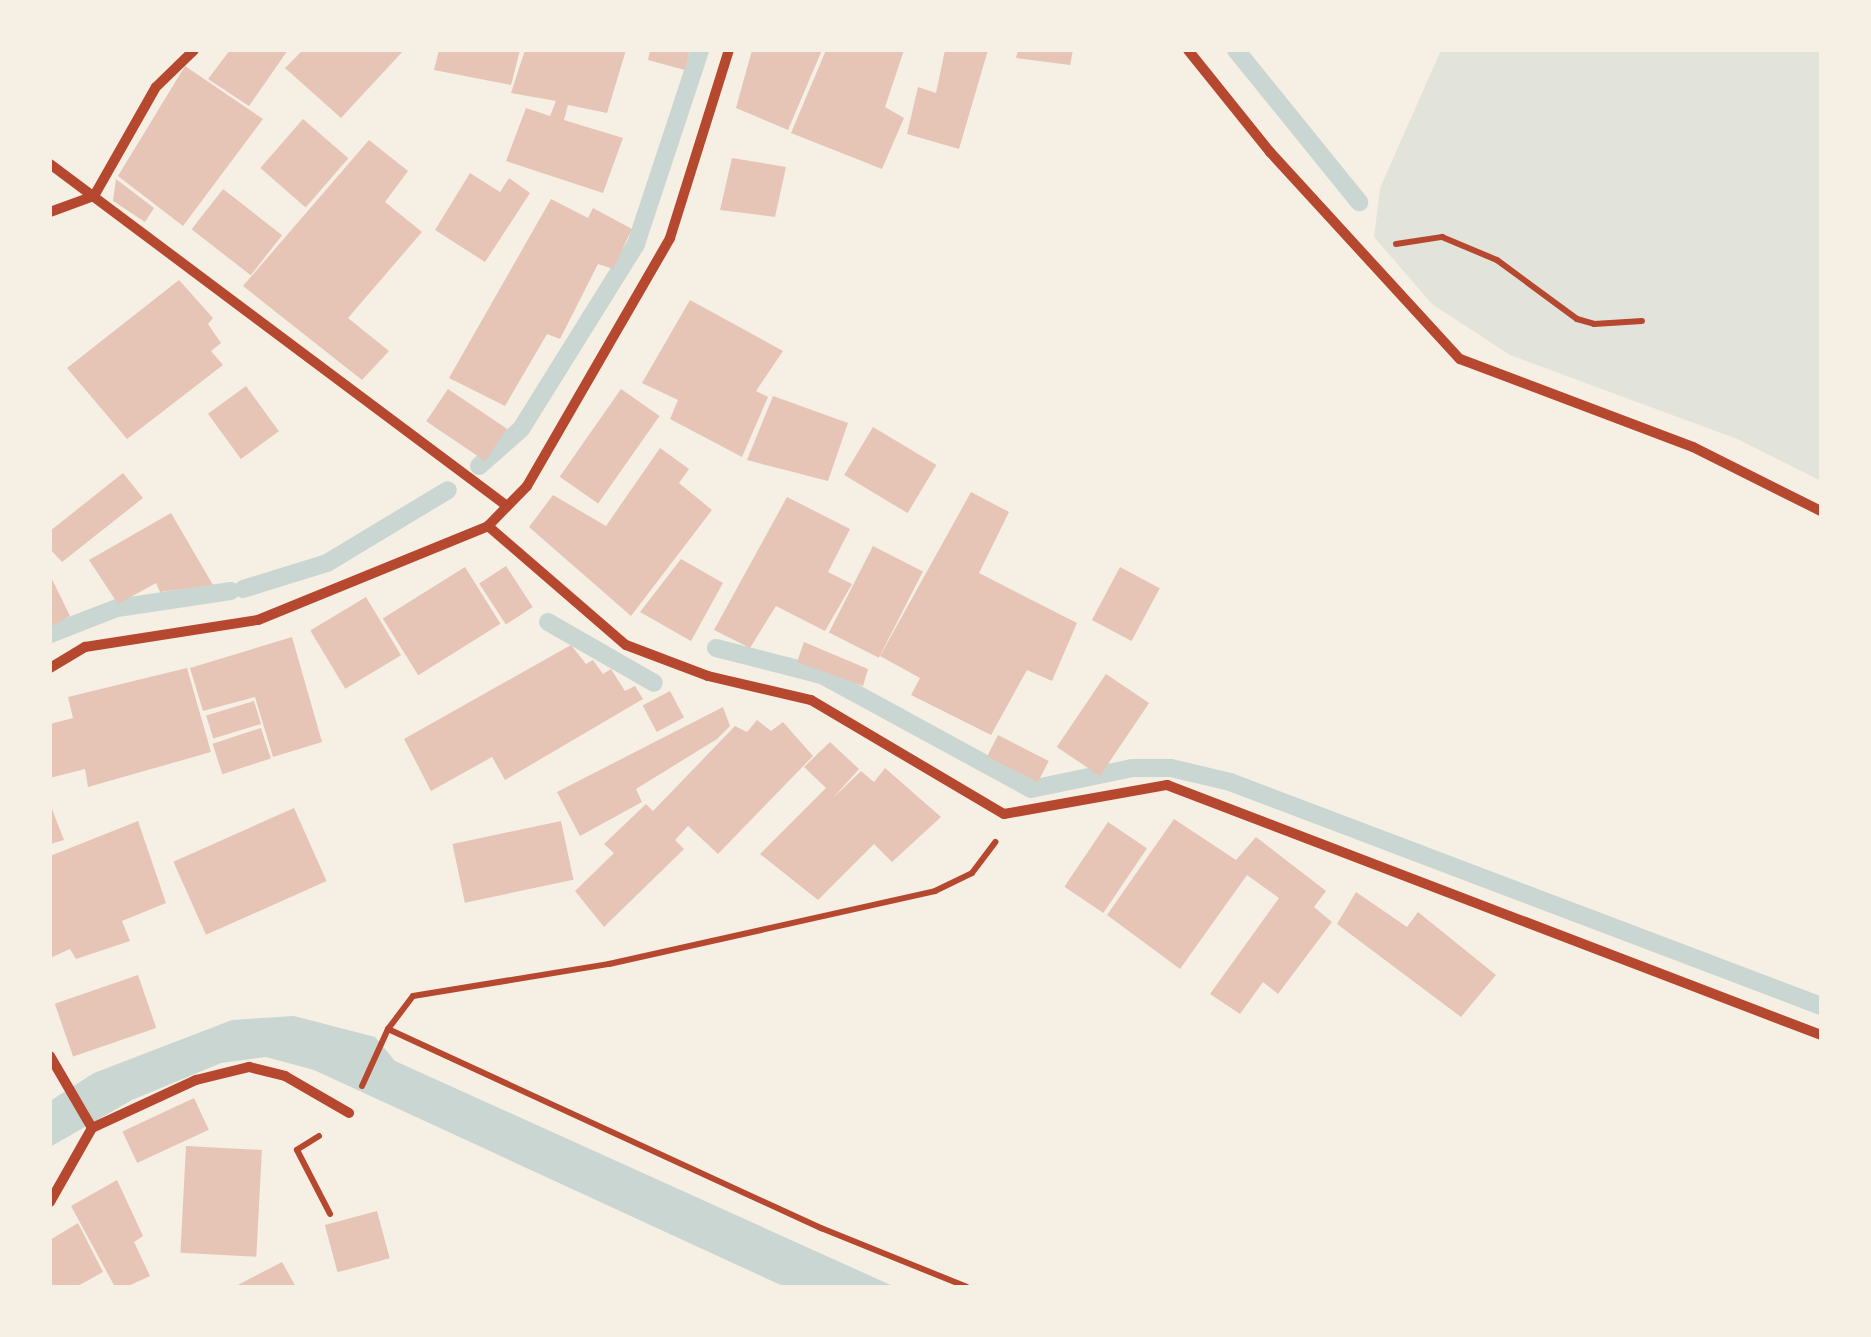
<!DOCTYPE html>
<html>
<head>
<meta charset="utf-8">
<style>
	body { margin:0 }
	#map { position:relative; width:1871px; height:1337px; overflow:hidden; background:#f6efe4; font-family:Cabin,sans-serif }
	div>[style] { position:absolute }
	.green>* { inset:0; background:#e2e4dc }
	.water>* { inset:0; background:#c9d6d2 }
	.stream>* { height:18px; margin:-9px; padding:0 9px; transform-origin:9px; border-radius:9px; background:#c9d6d2 }
	.building>* { inset:0; background:#e6c5b7; transform-origin:0 0 }
	.path>* { height:6px; margin:-3px; padding:0 3px; transform-origin:3px; border-radius:3px; background:#b5482f }
	.minor>* { height:10px; margin:-5px; padding:0 5px; transform-origin:5px; border-radius:5px; background:#b5482f }
	span { translate:-50% -50%; white-space:nowrap; text-align:center; line-height:1.15; -webkit-text-stroke:8px #f6efe4; paint-order:stroke }
	.frame { position:absolute; inset:0; border:52px solid #f6efe4; pointer-events:none }
</style>
</head>
<body>
<div id="map">
	<div class="green">
		<i style="clip-path:polygon(1441px 50px,1821px 50px,1821px 481px,1737px 439px,1510px 355px,1432px 304px,1374px 237px,1380px 188px)"></i>
	</div>
	<div class="water">
		<i style="clip-path:polygon(294px 1016px,375px 1037px,395px 1061px,895px 1287px,785px 1287px,314px 1070px,266px 1057px,221px 1063px,132px 1100px,50px 1147px,50px 1101px,94px 1073px,232px 1020px)"></i>
	</div>
	<div class="stream">
		<i style="left:1236px;top:50px;width:196px;rotate:51deg"></i>
		<i style="left:479px;top:466px;width:56px;rotate:-41.4deg"></i>
		<i style="left:521px;top:429px;width:218px;rotate:-58.1deg"></i>
		<i style="left:636px;top:244px;width:204px;rotate:-71.7deg"></i>
		<i style="left:243px;top:589px;width:88px;rotate:-17.2deg"></i>
		<i style="left:327px;top:563px;width:141px;rotate:-31.1deg"></i>
		<i style="left:548px;top:622px;width:122px;rotate:29.9deg"></i>
		<i style="left:50px;top:634px;width:72px;rotate:-21.2deg"></i>
		<i style="left:117px;top:608px;width:115px;rotate:-8.5deg"></i>
		<i style="left:716px;top:648px;width:109px;rotate:14.3deg"></i>
		<i style="left:822px;top:675px;width:238px;rotate:28.6deg"></i>
		<i style="left:1031px;top:789px;width:103px;rotate:-11.7deg"></i>
		<i style="left:1132px;top:768px;width:39px"></i>
		<i style="left:1171px;top:768px;width:61px;rotate:13.3deg"></i>
		<i style="left:1230px;top:782px;width:632px;rotate:20.76deg"></i>
	</div>
	<div class="building">
		<i style="clip-path:polygon(230px 50px,288px 50px,249px 106px,208px 79px)"></i>
		<i style="clip-path:polygon(303px 50px,404px 50px,341px 118px,285px 68px)"></i>
		<i style="clip-path:polygon(439px 50px,520px 50px,511px 85px,434px 70px)"></i>
		<i style="clip-path:polygon(525px 50px,626px 50px,607px 113px,568px 105px,564px 120px,623px 138px,603px 193px,506px 161px,526px 108px,550px 116px,556px 101px,511px 93px)"></i>
		<i style="clip-path:polygon(650px 50px,690px 50px,685px 70px,648px 60px)"></i>
		<i style="clip-path:polygon(752px 50px,822px 50px,788px 130px,736px 108px)"></i>
		<i style="clip-path:polygon(826px 50px,904px 50px,885px 107px,904px 118px,882px 169px,791px 133px)"></i>
		<i style="clip-path:polygon(945px 50px,988px 50px,959px 149px,907px 134px,918px 87px,936px 93px)"></i>
		<i style="clip-path:polygon(1018px 50px,1073px 50px,1070px 65px,1016px 58px)"></i>
		<i style="clip-path:polygon(185px 66px,263px 119px,183px 226px,118px 176px)"></i>
		<i style="left:303px;top:119px;width:60px;height:65px;rotate:41deg"></i>
		<i style="clip-path:polygon(369px 140px,408px 171px,385px 202px,422px 232px,348px 318px,389px 351px,362px 380px,243px 286px)"></i>
		<i style="clip-path:polygon(732px 158px,786px 167px,775px 217px,720px 210px)"></i>
		<i style="clip-path:polygon(470px 173px,500px 192px,509px 178px,530px 193px,485px 262px,435px 230px)"></i>
		<i style="clip-path:polygon(116px 179px,154px 208px,145px 222px,113px 201px)"></i>
		<i style="left:223px;top:189px;width:75px;height:51px;rotate:38deg"></i>
		<i style="clip-path:polygon(551px 199px,588px 218px,593px 208px,632px 229px,613px 269px,598px 264px,560px 339px,547px 334px,505px 406px,449px 378px)"></i>
		<i style="clip-path:polygon(179px 280px,213px 318px,208px 324px,221px 343px,211px 351px,223px 365px,127px 439px,67px 368px)"></i>
		<i style="clip-path:polygon(690px 300px,783px 351px,756px 391px,768px 397px,742px 457px,670px 419px,678px 400px,642px 383px)"></i>
		<i style="left:246px;top:386px;width:56px;height:47px;rotate:54deg"></i>
		<i style="left:448px;top:389px;width:71px;height:39px;rotate:34deg"></i>
		<i style="left:621px;top:389px;width:47px;height:107px;rotate:35deg"></i>
		<i style="clip-path:polygon(773px 396px,848px 423px,828px 481px,747px 460px)"></i>
		<i style="left:873px;top:427px;width:74px;height:56px;rotate:31deg"></i>
		<i style="clip-path:polygon(660px 448px,689px 469px,679px 483px,712px 510px,631px 616px,529px 527px,553px 495px,606px 526px)"></i>
		<i style="clip-path:polygon(123px 473px,143px 498px,62px 562px,50px 549px,50px 531px)"></i>
		<i style="clip-path:polygon(971px 492px,1009px 512px,979px 573px,1077px 623px,1052px 681px,1027px 670px,991px 735px,911px 695px,920px 678px,880px 656px)"></i>
		<i style="clip-path:polygon(787px 497px,850px 529px,828px 572px,852px 584px,825px 631px,776px 606px,750px 648px,714px 630px)"></i>
		<i style="clip-path:polygon(171px 513px,213px 585px,160px 592px,156px 583px,118px 604px,89px 560px)"></i>
		<i style="left:873px;top:546px;width:56px;height:97px;rotate:27deg"></i>
		<i style="clip-path:polygon(681px 559px,723px 583px,691px 641px,640px 612px)"></i>
		<i style="left:506px;top:566px;width:49px;height:32px;rotate:57deg"></i>
		<i style="left:465px;top:567px;width:67px;height:97px;rotate:58deg"></i>
		<i style="left:1120px;top:567px;width:45px;height:60px;rotate:28deg"></i>
		<i style="clip-path:polygon(50px 575px,70px 616px,50px 627px)"></i>
		<i style="left:366px;top:597px;width:68px;height:65px;rotate:59deg"></i>
		<i style="clip-path:polygon(292px 637px,322px 742px,273px 757px,255px 697px,203px 711px,190px 668px)"></i>
		<i style="clip-path:polygon(804px 642px,868px 669px,863px 686px,797px 662px)"></i>
		<i style="clip-path:polygon(571px 645px,586px 664px,593px 660px,603px 674px,611px 669px,625px 691px,635px 686px,643px 699px,505px 780px,492px 757px,431px 791px,404px 739px)"></i>
		<i style="clip-path:polygon(187px 668px,211px 752px,88px 787px,85px 769px,50px 778px,50px 724px,73px 718px,68px 697px)"></i>
		<i style="left:1106px;top:674px;width:52px;height:88px;rotate:34deg"></i>
		<i style="left:670px;top:691px;width:30px;height:31px;rotate:62deg"></i>
		<i style="left:254px;top:701px;width:24px;height:50px;rotate:73deg"></i>
		<i style="clip-path:polygon(723px 707px,730px 726px,717px 739px,636px 789px,642px 802px,580px 836px,557px 792px)"></i>
		<i style="clip-path:polygon(757px 720px,771px 731px,783px 722px,813px 756px,718px 854px,688px 826px,675px 840px,684px 849px,604px 927px,575px 891px,614px 853px,604px 844px,646px 804px,653px 811px,735px 726px,747px 732px)"></i>
		<i style="left:261px;top:728px;width:32px;height:51px;rotate:72deg"></i>
		<i style="left:998px;top:735px;width:57px;height:24px;rotate:27deg"></i>
		<i style="clip-path:polygon(830px 742px,859px 769px,833px 798px,861px 771px,874px 782px,885px 768px,941px 817px,892px 862px,874px 844px,818px 900px,760px 854px,826px 788px,804px 767px)"></i>
		<i style="clip-path:polygon(50px 804px,64px 840px,50px 844px)"></i>
		<i style="left:294px;top:808px;width:80px;height:132px;rotate:66deg"></i>
		<i style="clip-path:polygon(1174px 819px,1236px 860px,1256px 837px,1326px 891px,1314px 907px,1332px 922px,1278px 994px,1263px 982px,1240px 1014px,1210px 994px,1279px 898px,1247px 875px,1180px 969px,1107px 915px)"></i>
		<i style="clip-path:polygon(138px 821px,166px 903px,122px 921px,130px 941px,76px 959px,70px 949px,50px 958px,50px 856px)"></i>
		<i style="left:561px;top:821px;width:60px;height:111px;rotate:78deg"></i>
		<i style="left:1108px;top:822px;width:47px;height:78px;rotate:34deg"></i>
		<i style="clip-path:polygon(1356px 892px,1407px 927px,1418px 912px,1496px 975px,1461px 1017px,1337px 924px)"></i>
		<i style="left:138px;top:975px;width:56px;height:88px;rotate:71deg"></i>
		<i style="left:194px;top:1098px;width:35px;height:79px;rotate:65deg"></i>
		<i style="left:186px;top:1146px;width:76px;height:107px;rotate:3deg"></i>
		<i style="clip-path:polygon(117px 1180px,143px 1236px,134px 1242px,150px 1276px,126px 1287px,115px 1287px,71px 1206px)"></i>
		<i style="left:377px;top:1211px;width:49px;height:54px;rotate:75deg"></i>
		<i style="clip-path:polygon(78px 1223px,103px 1272px,76px 1287px,50px 1287px,50px 1240px)"></i>
		<i style="clip-path:polygon(282px 1262px,296px 1287px,234px 1287px)"></i>
	</div>
	<div class="path">
		<i style="left:1396px;top:244px;width:47px;rotate:-8.7deg"></i>
		<i style="left:1442px;top:237px;width:60px;rotate:22.7deg"></i>
		<i style="left:1497px;top:260px;width:99px;rotate:36.4deg"></i>
		<i style="left:1577px;top:319px;width:18px;rotate:16deg"></i>
		<i style="left:1594px;top:324px;width:48px;rotate:-3.6deg"></i>
		<i style="left:388px;top:1029px;width:477px;rotate:24.7deg"></i>
		<i style="left:821px;top:1228px;width:157px;rotate:22deg"></i>
		<i style="left:362px;top:1086px;width:63px;rotate:-65.5deg"></i>
		<i style="left:388px;top:1029px;width:41px;rotate:-52.9deg"></i>
		<i style="left:413px;top:996px;width:199px;rotate:-9.3deg"></i>
		<i style="left:609px;top:964px;width:334px;rotate:-12.6deg"></i>
		<i style="left:935px;top:891px;width:41px;rotate:-25.9deg"></i>
		<i style="left:972px;top:873px;width:39px;rotate:-53deg"></i>
		<i style="left:319px;top:1136px;width:26px;rotate:148deg"></i>
		<i style="left:297px;top:1150px;width:72px;rotate:62.7deg"></i>
	</div>
	<div class="minor">
		<i style="left:1188px;top:50px;width:131px;rotate:51.2deg"></i>
		<i style="left:1270px;top:152px;width:281px;rotate:47.5deg"></i>
		<i style="left:1460px;top:359px;width:249px;rotate:20.7deg"></i>
		<i style="left:1693px;top:447px;width:143px;rotate:26.6deg"></i>
		<i style="left:50px;top:164px;width:571px;rotate:36.81deg"></i>
		<i style="left:50px;top:212px;width:47px;rotate:-20deg"></i>
		<i style="left:94px;top:196px;width:125px;rotate:-60.4deg"></i>
		<i style="left:156px;top:87px;width:53px;rotate:-44.2deg"></i>
		<i style="left:488px;top:526px;width:182px;rotate:40.8deg"></i>
		<i style="left:626px;top:645px;width:88px;rotate:20.7deg"></i>
		<i style="left:708px;top:676px;width:106px;rotate:13.1deg"></i>
		<i style="left:811px;top:700px;width:224px;rotate:30.6deg"></i>
		<i style="left:1004px;top:814px;width:166px;rotate:-10.1deg"></i>
		<i style="left:1167px;top:785px;width:700px;rotate:20.92deg"></i>
		<i style="left:50px;top:668px;width:41px;rotate:-31deg"></i>
		<i style="left:85px;top:647px;width:175px;rotate:-8.9deg"></i>
		<i style="left:258px;top:620px;width:248px;rotate:-22.2deg"></i>
		<i style="left:488px;top:526px;width:56px;rotate:-45.7deg"></i>
		<i style="left:527px;top:486px;width:286px;rotate:-60deg"></i>
		<i style="left:670px;top:238px;width:197px;rotate:-72.6deg"></i>
		<i style="left:50px;top:1056px;width:83px;rotate:59.7deg"></i>
		<i style="left:50px;top:1202px;width:85px;rotate:-60.4deg"></i>
		<i style="left:92px;top:1128px;width:115px;rotate:-24.8deg"></i>
		<i style="left:196px;top:1080px;width:55px;rotate:-13.8deg"></i>
		<i style="left:249px;top:1067px;width:37px;rotate:14deg"></i>
		<i style="left:285px;top:1076px;width:74px;rotate:30deg"></i>
	</div>
	<div class="frame"></div>
</div>
</body>
</html>
